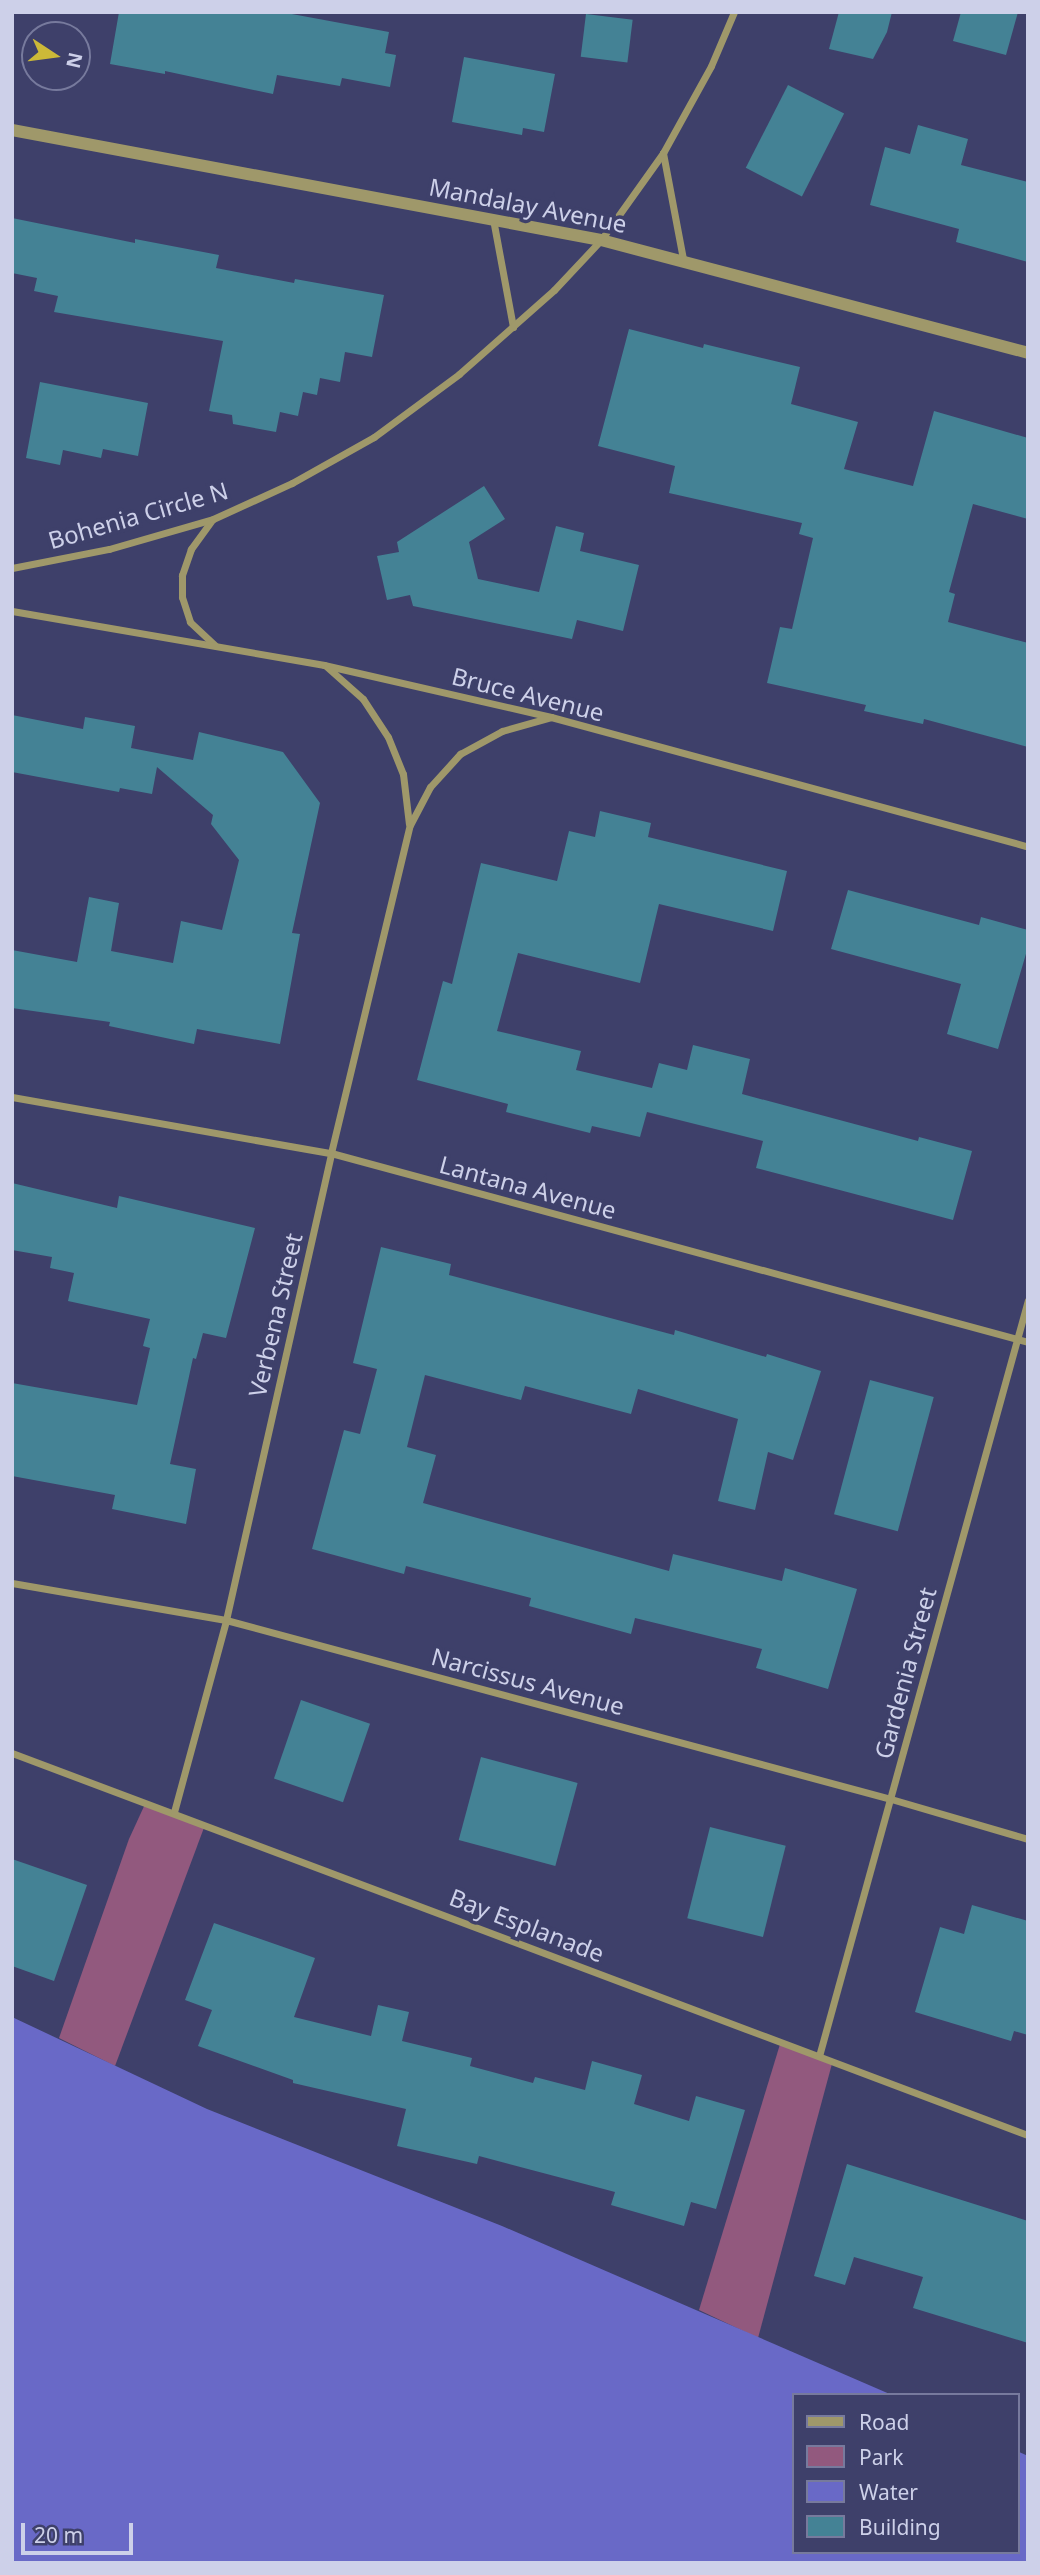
<!DOCTYPE html>
<html>
<head>
<meta charset="utf-8">
<style>
	body { margin:0 }
	#map { position:relative; width:1040px; height:2575px; overflow:hidden; background:#3e406a; font-family:"Noto Sans",sans-serif }
	div>[style] { position:absolute }
	.green>* { inset:0; background:#92597e }
	.water>* { inset:0; background:#6969c7 }
	.building>* { inset:0; background:#448295; transform-origin:0 0 }
	.minor>* { height:7px; margin:-3.5px; padding:0 3.5px; transform-origin:3.5px; border-radius:3.5px; background:#9f986a }
	.tertiary>* { height:12px; margin:-6px; padding:0 6px; transform-origin:6px; border-radius:6px; background:#9f986a }
	span { translate:-50% -50%; white-space:nowrap; text-align:center; line-height:1.15; -webkit-text-stroke:7px #3e406a; paint-order:stroke }
	.street-label { font-size:24px; color:#cdd0e9 }
	.frame { position:absolute; inset:0; border:14px solid #cdd0e9; pointer-events:none }
	.legend { position:absolute; left:792px; top:2393px; width:228px; height:161px; box-sizing:border-box; background:#3e406a; border:2px solid #777a9d; margin:0; padding:9px 12px; list-style:none; font-size:21px; color:#cdd0e9 }
	.legend li { display:flex; align-items:center; gap:14px; height:35px }
	.legend b { width:35px; border:2px solid #777a9d }
	.north { position:absolute; left:21px; top:21px; width:70px; height:70px; box-sizing:border-box; background:#3e406a; border:2px solid #777a9d; border-radius:50%; rotate:103deg; font-size:19px; font-weight:700; line-height:28px; text-align:center; color:#cdd0e9 }
	.north::after { content:''; display:block; margin:auto; width:24px; height:32px; background:#ccb938; clip-path:polygon(50% 0,100% 100%,50% 72%,0 100%) }
	.scale { position:absolute; left:21px; top:2523px; width:112px; height:32px; box-sizing:border-box; border:4px solid #cdd0e9; border-top:0; padding-left:9px; font-size:21px; line-height:24px; white-space:nowrap; color:#cdd0e9; -webkit-text-stroke:5px #3e406a; paint-order:stroke }
</style>
</head>
<body>
<div id="map">
	<div class="green">
		<i style="clip-path:polygon(146px 1802px,205px 1825px,115px 2066px,59px 2038px,129px 1839px)"></i>
		<i style="clip-path:polygon(781px 2041px,833px 2060px,758px 2338px,699px 2310px)"></i>
	</div>
	<div class="water">
		<i style="clip-path:polygon(12px 2017px,207px 2109px,502px 2226px,892px 2395px,793px 2395px,793px 2552px,1017px 2552px,1017px 2451px,1028px 2456px,1028px 2563px,12px 2563px)"></i>
	</div>
	<div class="building">
		<i style="clip-path:polygon(119px 12px,281px 12px,389px 32px,385px 53px,396px 55px,390px 87px,342px 78px,340px 86px,277px 75px,273px 94px,165px 71px,165px 74px,110px 64px)"></i>
		<i style="clip-path:polygon(839px 12px,892px 12px,887px 32px,873px 59px,829px 49px)"></i>
		<i style="clip-path:polygon(961px 12px,1018px 12px,1006px 55px,953px 41px)"></i>
		<i style="left:586px;top:14px;width:47px;height:43px;rotate:7deg"></i>
		<i style="clip-path:polygon(464px 57px,555px 74px,544px 132px,523px 128px,522px 135px,452px 122px)"></i>
		<i style="left:788px;top:85px;width:63px;height:93px;rotate:27deg"></i>
		<i style="clip-path:polygon(918px 125px,968px 139px,961px 165px,1028px 182px,1028px 262px,956px 242px,959px 229px,870px 205px,885px 147px,910px 154px)"></i>
		<i style="clip-path:polygon(12px 218px,135px 243px,135px 239px,219px 255px,216px 268px,294px 283px,295px 279px,384px 295px,372px 357px,345px 352px,340px 382px,320px 378px,317px 395px,303px 392px,298px 416px,280px 412px,276px 432px,233px 424px,232px 415px,209px 411px,223px 341px,54px 312px,58px 296px,34px 291px,37px 278px,12px 273px)"></i>
		<i style="clip-path:polygon(629px 329px,703px 348px,704px 344px,800px 367px,791px 404px,858px 422px,844px 469px,913px 486px,934px 411px,1028px 438px,1028px 519px,973px 504px,949px 592px,955px 594px,948px 622px,1028px 643px,1028px 747px,924px 719px,923px 724px,864px 711px,866px 705px,767px 683px,780px 627px,792px 629px,813px 538px,799px 534px,802px 523px,669px 493px,675px 466px,598px 446px)"></i>
		<i style="clip-path:polygon(40px 382px,148px 403px,138px 456px,103px 449px,101px 458px,63px 450px,60px 465px,26px 458px)"></i>
		<i style="clip-path:polygon(484px 486px,505px 519px,469px 542px,478px 579px,539px 592px,556px 526px,584px 533px,580px 551px,639px 565px,623px 631px,577px 620px,572px 639px,413px 606px,410px 595px,387px 600px,377px 556px,399px 552px,397px 542px)"></i>
		<i style="clip-path:polygon(12px 715px,83px 729px,85px 717px,135px 726px,131px 748px,193px 760px,199px 732px,283px 752px,320px 803px,292px 933px,300px 934px,280px 1044px,197px 1029px,194px 1044px,109px 1026px,110px 1022px,12px 1008px,12px 950px,77px 962px,89px 897px,119px 903px,111px 951px,173px 963px,181px 921px,222px 930px,239px 860px,211px 824px,213px 815px,157px 767px,152px 794px,120px 788px,119px 792px,12px 772px)"></i>
		<i style="clip-path:polygon(600px 811px,651px 823px,648px 837px,787px 871px,773px 931px,659px 904px,640px 983px,518px 953px,497px 1031px,581px 1051px,576px 1070px,652px 1088px,659px 1063px,687px 1070px,693px 1045px,750px 1059px,742px 1094px,918px 1141px,919px 1137px,972px 1151px,953px 1220px,756px 1168px,763px 1141px,647px 1112px,640px 1137px,592px 1126px,590px 1133px,506px 1112px,508px 1104px,417px 1080px,443px 981px,452px 984px,481px 863px,557px 881px,569px 831px,595px 837px)"></i>
		<i style="clip-path:polygon(848px 890px,979px 925px,981px 917px,1028px 930px,1028px 947px,998px 1049px,947px 1034px,961px 984px,831px 949px)"></i>
		<i style="clip-path:polygon(12px 1183px,117px 1208px,119px 1196px,255px 1228px,226px 1338px,203px 1333px,196px 1359px,193px 1358px,170px 1464px,196px 1469px,186px 1524px,112px 1509px,115px 1495px,12px 1476px,12px 1383px,137px 1405px,150px 1348px,143px 1346px,150px 1319px,68px 1301px,74px 1273px,50px 1268px,52px 1257px,12px 1250px)"></i>
		<i style="clip-path:polygon(381px 1247px,451px 1264px,449px 1275px,674px 1335px,675px 1330px,766px 1357px,767px 1354px,821px 1371px,793px 1460px,768px 1452px,755px 1510px,718px 1501px,738px 1419px,638px 1389px,631px 1414px,525px 1386px,521px 1400px,425px 1375px,407px 1447px,436px 1455px,423px 1503px,669px 1571px,673px 1554px,782px 1581px,785px 1568px,857px 1589px,828px 1689px,756px 1668px,762px 1649px,635px 1618px,631px 1634px,529px 1606px,531px 1598px,406px 1566px,404px 1574px,312px 1549px,344px 1430px,360px 1434px,377px 1369px,353px 1363px)"></i>
		<i style="left:870px;top:1380px;width:66px;height:139px;rotate:15deg"></i>
		<i style="left:301px;top:1700px;width:73px;height:83px;rotate:19deg"></i>
		<i style="left:481px;top:1757px;width:100px;height:86px;rotate:15deg"></i>
		<i style="left:710px;top:1827px;width:78px;height:94px;rotate:14deg"></i>
		<i style="clip-path:polygon(12px 1859px,87px 1885px,54px 1981px,12px 1966px)"></i>
		<i style="clip-path:polygon(972px 1905px,1028px 1921px,1028px 2035px,1014px 2031px,1011px 2041px,915px 2012px,940px 1927px,964px 1934px)"></i>
		<i style="clip-path:polygon(214px 1923px,315px 1958px,294px 2017px,371px 2036px,378px 2005px,409px 2012px,402px 2041px,472px 2058px,470px 2066px,533px 2083px,535px 2077px,585px 2090px,592px 2061px,642px 2075px,634px 2104px,689px 2121px,696px 2096px,745px 2110px,716px 2209px,691px 2202px,684px 2226px,611px 2205px,615px 2192px,479px 2156px,477px 2164px,397px 2146px,406px 2109px,293px 2083px,293px 2080px,198px 2046px,212px 2010px,185px 2000px)"></i>
		<i style="clip-path:polygon(847px 2164px,1028px 2221px,1028px 2343px,913px 2308px,923px 2277px,854px 2257px,845px 2285px,814px 2276px)"></i>
	</div>
	<div class="minor">
		<i style="left:663px;top:153px;width:108px;rotate:79.3deg"></i>
		<i style="left:493px;top:219px;width:110px;rotate:79.5deg"></i>
		<i style="left:212px;top:520px;width:36px;rotate:126deg"></i>
		<i style="left:191px;top:549px;width:28px;rotate:109deg"></i>
		<i style="left:182px;top:575px;width:22px;rotate:90deg"></i>
		<i style="left:182px;top:597px;width:26px;rotate:72deg"></i>
		<i style="left:190px;top:622px;width:34px;rotate:43deg"></i>
		<i style="left:12px;top:568px;width:99px;rotate:-11.1deg"></i>
		<i style="left:109px;top:549px;width:108px;rotate:-16.1deg"></i>
		<i style="left:213px;top:519px;width:87px;rotate:-24.5deg"></i>
		<i style="left:292px;top:483px;width:94px;rotate:-29.3deg"></i>
		<i style="left:374px;top:437px;width:106px;rotate:-36.5deg"></i>
		<i style="left:459px;top:374px;width:127px;rotate:-41.5deg"></i>
		<i style="left:554px;top:290px;width:69px;rotate:-46.8deg"></i>
		<i style="left:601px;top:240px;width:107px;rotate:-54.5deg"></i>
		<i style="left:663px;top:153px;width:99px;rotate:-61.1deg"></i>
		<i style="left:711px;top:66px;width:59px;rotate:-66.9deg"></i>
		<i style="left:12px;top:611px;width:317px;rotate:9.8deg"></i>
		<i style="left:324px;top:665px;width:233px;rotate:12.9deg"></i>
		<i style="left:551px;top:717px;width:494px;rotate:15.2deg"></i>
		<i style="left:327px;top:667px;width:48px;rotate:41.6deg"></i>
		<i style="left:363px;top:699px;width:45px;rotate:56.7deg"></i>
		<i style="left:388px;top:737px;width:40px;rotate:68deg"></i>
		<i style="left:403px;top:774px;width:50px;rotate:83.2deg"></i>
		<i style="left:12px;top:1097px;width:324px;rotate:10deg"></i>
		<i style="left:331px;top:1153px;width:722px;rotate:15.17deg"></i>
		<i style="left:12px;top:1583px;width:217px;rotate:9.8deg"></i>
		<i style="left:226px;top:1620px;width:689px;rotate:15.07deg"></i>
		<i style="left:891px;top:1799px;width:143px;rotate:16.3deg"></i>
		<i style="left:12px;top:1753px;width:1085px;rotate:20.61deg"></i>
		<i style="left:174px;top:1812px;width:199px;rotate:-74.8deg"></i>
		<i style="left:226px;top:1620px;width:479px;rotate:-77.3deg"></i>
		<i style="left:331px;top:1153px;width:337px;rotate:-76.5deg"></i>
		<i style="left:410px;top:825px;width:43px;rotate:-62.2deg"></i>
		<i style="left:430px;top:787px;width:45px;rotate:-47.7deg"></i>
		<i style="left:460px;top:754px;width:48px;rotate:-28.7deg"></i>
		<i style="left:502px;top:731px;width:51px;rotate:-15.9deg"></i>
		<i style="left:819px;top:2056px;width:784px;rotate:-74.55deg"></i>
	</div>
	<div class="tertiary">
		<i style="left:12px;top:130px;width:599px;rotate:10.58deg"></i>
		<i style="left:601px;top:240px;width:442px;rotate:14.8deg"></i>
	</div>
	<div class="street-label">
		<span style="left:528px;top:205px;rotate:11deg">Mandalay Avenue</span>
		<span style="left:138px;top:515px;rotate:-16deg">Bohenia Circle N</span>
		<span style="left:528px;top:694px;rotate:14deg">Bruce Avenue</span>
		<span style="left:528px;top:1187px;rotate:15deg">Lantana Avenue</span>
		<span style="left:275px;top:1315px;rotate:-77deg">Verbena Street</span>
		<span style="left:905px;top:1673px;rotate:-75deg">Gardenia Street</span>
		<span style="left:528px;top:1681px;rotate:15deg">Narcissus Avenue</span>
		<span style="left:527px;top:1925px;rotate:21deg">Bay Esplanade</span>
	</div>
	<div class="frame"></div>
	<ul class="legend">
	<li><b style="height:9px;background:#9f986a"></b>Road</li>
	<li><b style="height:19px;background:#92597e"></b>Park</li>
	<li><b style="height:19px;background:#6969c7"></b>Water</li>
	<li><b style="height:19px;background:#448295"></b>Building</li>
	</ul>
	<div class="north">N</div>
	<div class="scale">20 m</div>
</div>
</body>
</html>
